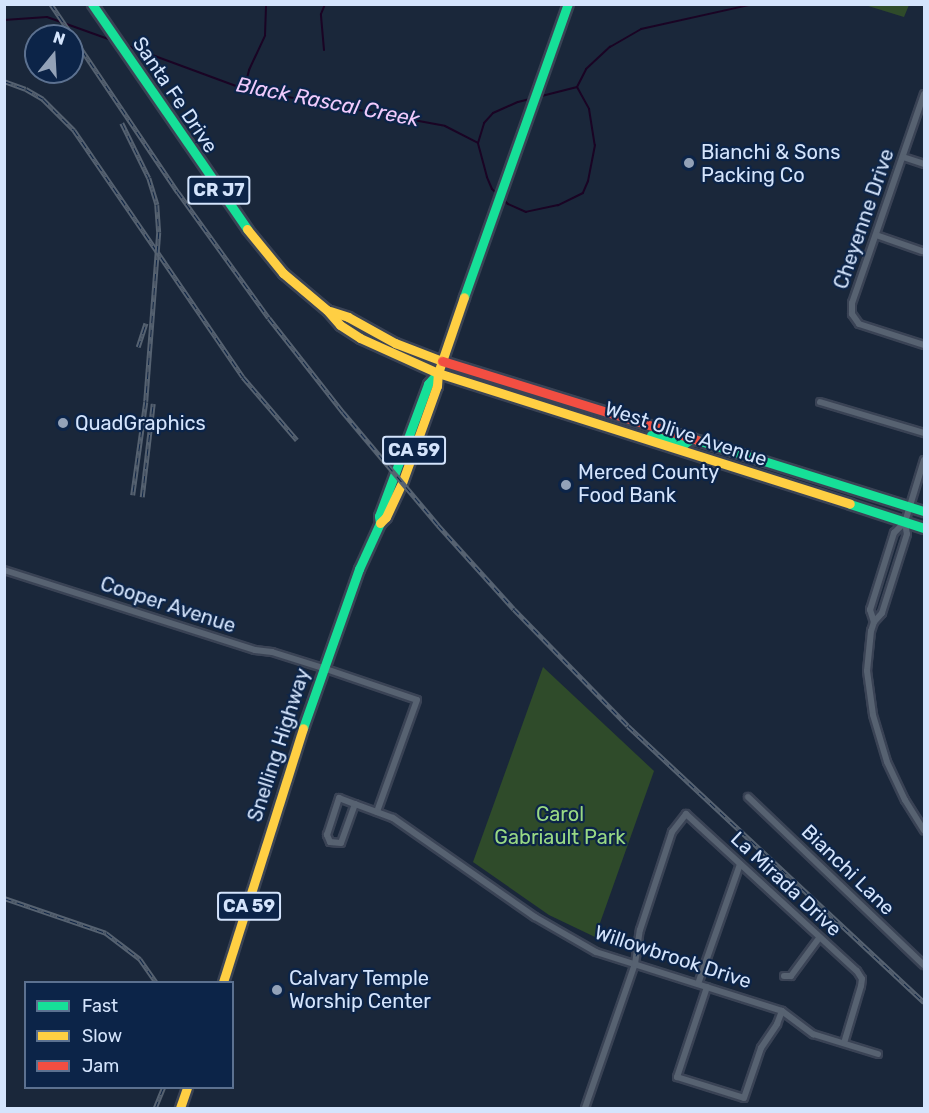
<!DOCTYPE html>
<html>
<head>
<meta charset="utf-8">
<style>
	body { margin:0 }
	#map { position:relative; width:929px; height:1113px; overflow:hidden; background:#1a273a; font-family:Rubik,sans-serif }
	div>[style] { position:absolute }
	.green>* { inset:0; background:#2f4b2a }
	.stream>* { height:2px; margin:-1px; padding:0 1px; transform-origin:1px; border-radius:1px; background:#1a0424 }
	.roads { filter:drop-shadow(2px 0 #3a4355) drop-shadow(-2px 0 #3a4355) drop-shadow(0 2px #3a4355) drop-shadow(0 -2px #3a4355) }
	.street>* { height:6px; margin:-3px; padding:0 3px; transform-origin:3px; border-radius:3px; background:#576271 }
	.fast>* { height:9px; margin:-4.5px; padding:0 4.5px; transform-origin:4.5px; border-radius:4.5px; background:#16e098 }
	.slow>* { height:9px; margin:-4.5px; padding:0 4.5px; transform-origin:4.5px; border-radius:4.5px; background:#ffcf43 }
	.jam>* { height:9px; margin:-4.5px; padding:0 4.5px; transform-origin:4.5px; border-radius:4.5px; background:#f24e42 }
	.rail>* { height:4.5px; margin-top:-2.25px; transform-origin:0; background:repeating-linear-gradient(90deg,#0c2448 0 7px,#566271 0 14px); box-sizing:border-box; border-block:2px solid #566271 }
	.dots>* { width:16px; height:16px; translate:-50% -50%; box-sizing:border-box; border:3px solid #0c2448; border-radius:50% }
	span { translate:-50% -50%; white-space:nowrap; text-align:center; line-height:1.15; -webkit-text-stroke:4.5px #0c2448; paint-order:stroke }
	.shield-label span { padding:2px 4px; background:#0c2448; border:2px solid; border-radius:4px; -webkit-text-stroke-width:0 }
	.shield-label { font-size:18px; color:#d4e4fc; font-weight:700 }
	.street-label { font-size:20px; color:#d4e4fc }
	.poi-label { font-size:20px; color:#d4e4fc }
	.left { translate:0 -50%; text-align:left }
	.park-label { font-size:20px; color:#99d984 }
	.water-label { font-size:21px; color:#f0cafc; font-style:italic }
	.frame { position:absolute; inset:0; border:6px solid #d4e4fc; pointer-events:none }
	.legend { position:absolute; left:24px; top:981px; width:210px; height:108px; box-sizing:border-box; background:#0c2448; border:2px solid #5c7190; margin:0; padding:8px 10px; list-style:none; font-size:18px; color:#d4e4fc }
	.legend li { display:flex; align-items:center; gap:12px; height:30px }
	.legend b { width:30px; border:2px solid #5c7190 }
	.north { position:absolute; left:24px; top:24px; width:60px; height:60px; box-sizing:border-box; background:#0c2448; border:2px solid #5c7190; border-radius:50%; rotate:18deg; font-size:16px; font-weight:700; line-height:24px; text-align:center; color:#d4e4fc }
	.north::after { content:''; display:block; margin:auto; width:21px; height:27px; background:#93a2b8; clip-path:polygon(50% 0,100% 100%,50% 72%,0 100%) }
</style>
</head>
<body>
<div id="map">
	<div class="green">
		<i style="clip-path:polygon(865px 5px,909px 5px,904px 17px)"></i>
		<i style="clip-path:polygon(543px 667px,654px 771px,595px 937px,549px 915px,473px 862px)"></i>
	</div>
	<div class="stream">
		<i style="left:4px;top:20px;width:43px;rotate:-4deg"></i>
		<i style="left:47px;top:17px;width:71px;rotate:19.7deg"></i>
		<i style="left:125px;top:45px;width:127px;rotate:20.3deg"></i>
		<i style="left:244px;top:89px;width:204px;rotate:10.4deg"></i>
		<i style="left:445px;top:126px;width:37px;rotate:27deg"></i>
		<i style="left:324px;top:50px;width:36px;rotate:-95deg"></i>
		<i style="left:321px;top:14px;width:11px;rotate:-68deg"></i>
		<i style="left:577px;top:87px;width:25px;rotate:61deg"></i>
		<i style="left:589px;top:109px;width:36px;rotate:81deg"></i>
		<i style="left:595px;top:145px;width:37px;rotate:101deg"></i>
		<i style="left:588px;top:181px;width:13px;rotate:113deg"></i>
		<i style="left:583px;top:193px;width:28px;rotate:154deg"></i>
		<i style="left:558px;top:205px;width:33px;rotate:168deg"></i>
		<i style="left:526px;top:212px;width:20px;rotate:-156deg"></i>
		<i style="left:508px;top:204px;width:22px;rotate:-137deg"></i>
		<i style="left:492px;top:189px;width:13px;rotate:-113deg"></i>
		<i style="left:487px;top:177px;width:35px;rotate:-105deg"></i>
		<i style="left:478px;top:143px;width:21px;rotate:-73deg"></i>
		<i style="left:484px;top:123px;width:13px;rotate:-48deg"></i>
		<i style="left:493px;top:113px;width:27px;rotate:-24deg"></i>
		<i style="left:518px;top:102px;width:61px;rotate:-14.3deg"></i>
		<i style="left:577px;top:87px;width:20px;rotate:-63deg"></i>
		<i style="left:586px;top:69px;width:33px;rotate:-43deg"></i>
		<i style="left:610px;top:47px;width:36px;rotate:-30deg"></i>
		<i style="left:641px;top:29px;width:116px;rotate:-12.5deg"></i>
		<i style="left:244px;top:89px;width:20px;rotate:-75deg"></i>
		<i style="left:249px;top:70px;width:38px;rotate:-65deg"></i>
		<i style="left:265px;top:35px;width:31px;rotate:-88deg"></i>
	</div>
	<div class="roads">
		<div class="street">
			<i style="left:924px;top:94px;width:221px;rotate:109deg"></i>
			<i style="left:852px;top:303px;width:11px;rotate:90deg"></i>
			<i style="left:852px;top:314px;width:12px;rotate:55deg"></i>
			<i style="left:859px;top:324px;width:68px;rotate:17.9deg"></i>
			<i style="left:903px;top:157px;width:22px;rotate:18deg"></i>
			<i style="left:876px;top:235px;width:49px;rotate:19.2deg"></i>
			<i style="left:820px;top:402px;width:109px;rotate:16.6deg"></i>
			<i style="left:924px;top:460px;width:65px;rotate:107deg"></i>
			<i style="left:905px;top:522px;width:12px;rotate:81deg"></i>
			<i style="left:907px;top:534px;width:83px;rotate:107.6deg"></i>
			<i style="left:882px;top:613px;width:12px;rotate:132deg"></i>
			<i style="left:874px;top:622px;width:9px;rotate:108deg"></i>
			<i style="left:871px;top:631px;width:40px;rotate:95.7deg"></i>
			<i style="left:867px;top:671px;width:44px;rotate:82.2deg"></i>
			<i style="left:873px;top:715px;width:49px;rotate:73.4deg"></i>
			<i style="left:887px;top:762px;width:42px;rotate:64.7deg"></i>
			<i style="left:905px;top:800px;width:36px;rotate:58deg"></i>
			<i style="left:4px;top:570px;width:263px;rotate:17.7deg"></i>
			<i style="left:255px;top:650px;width:17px;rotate:7deg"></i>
			<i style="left:272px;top:652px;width:53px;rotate:17.4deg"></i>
			<i style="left:323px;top:668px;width:99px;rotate:18.8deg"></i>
			<i style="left:417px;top:700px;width:119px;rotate:109.7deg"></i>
			<i style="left:874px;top:622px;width:13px;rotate:-108deg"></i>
			<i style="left:870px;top:610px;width:81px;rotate:-72.7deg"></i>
			<i style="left:894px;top:533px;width:16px;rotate:-45deg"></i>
			<i style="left:748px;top:797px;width:243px;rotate:43.7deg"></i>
			<i style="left:355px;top:804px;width:41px;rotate:109.7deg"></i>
			<i style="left:341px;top:843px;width:11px;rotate:-175deg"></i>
			<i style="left:330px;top:842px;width:8px;rotate:-113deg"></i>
			<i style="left:327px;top:835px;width:39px;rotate:-72deg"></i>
			<i style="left:339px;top:798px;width:17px;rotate:21deg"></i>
			<i style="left:355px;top:804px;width:40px;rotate:20.2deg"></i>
			<i style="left:393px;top:818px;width:173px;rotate:34.9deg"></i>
			<i style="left:535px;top:917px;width:70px;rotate:29.8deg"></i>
			<i style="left:596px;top:952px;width:195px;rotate:17.6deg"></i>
			<i style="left:782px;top:1011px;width:39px;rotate:37deg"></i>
			<i style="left:813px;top:1034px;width:68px;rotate:17.1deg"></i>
			<i style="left:784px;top:976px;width:7px"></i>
			<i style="left:791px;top:976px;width:47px;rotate:-53.6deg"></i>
			<i style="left:698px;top:984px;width:127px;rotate:-70.7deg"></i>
			<i style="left:707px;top:987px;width:95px;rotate:108.4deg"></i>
			<i style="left:677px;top:1077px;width:70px;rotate:17.4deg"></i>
			<i style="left:744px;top:1098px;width:53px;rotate:-71.2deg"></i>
			<i style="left:761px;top:1048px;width:29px;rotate:-56deg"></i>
			<i style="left:777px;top:1024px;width:14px;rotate:-69deg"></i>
			<i style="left:585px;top:1108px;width:152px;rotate:-70.9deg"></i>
			<i style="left:635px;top:964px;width:34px;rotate:-82deg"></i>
			<i style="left:640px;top:930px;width:103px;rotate:-71.9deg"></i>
			<i style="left:672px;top:832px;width:23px;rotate:-52deg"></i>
			<i style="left:686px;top:814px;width:232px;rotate:42.6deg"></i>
			<i style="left:857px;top:971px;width:9px;rotate:58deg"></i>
			<i style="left:862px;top:979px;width:7px;rotate:98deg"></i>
			<i style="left:861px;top:986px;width:59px;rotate:106.6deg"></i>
		</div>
		<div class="fast">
			<i style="left:92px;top:4px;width:273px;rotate:55.4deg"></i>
			<i style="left:464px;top:297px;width:311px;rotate:-70.5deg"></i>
			<i style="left:651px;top:435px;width:34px;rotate:15deg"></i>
			<i style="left:684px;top:444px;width:10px;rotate:-37deg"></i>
			<i style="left:697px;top:440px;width:238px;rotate:17.4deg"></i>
			<i style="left:850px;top:504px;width:78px;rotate:18deg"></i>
			<i style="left:303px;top:728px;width:169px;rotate:-70.6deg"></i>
			<i style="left:359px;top:569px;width:51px;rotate:-65.5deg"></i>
			<i style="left:380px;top:523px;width:7px;rotate:-98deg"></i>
			<i style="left:379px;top:516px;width:141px;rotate:-69.6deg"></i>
			<i style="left:428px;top:384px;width:15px;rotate:-48deg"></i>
		</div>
		<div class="slow">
			<i style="left:247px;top:229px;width:57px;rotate:50.7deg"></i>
			<i style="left:283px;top:273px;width:57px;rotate:40.1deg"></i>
			<i style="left:327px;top:310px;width:20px;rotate:49deg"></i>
			<i style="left:340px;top:325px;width:24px;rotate:33deg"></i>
			<i style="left:360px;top:338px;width:85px;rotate:24.2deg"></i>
			<i style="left:330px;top:311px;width:19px;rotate:18deg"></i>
			<i style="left:348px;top:317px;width:54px;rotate:29deg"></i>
			<i style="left:395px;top:343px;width:50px;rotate:21deg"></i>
			<i style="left:438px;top:373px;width:432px;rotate:17.6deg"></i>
			<i style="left:380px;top:523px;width:8px;rotate:-45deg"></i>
			<i style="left:386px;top:517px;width:38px;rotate:-65deg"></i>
			<i style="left:402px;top:483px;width:103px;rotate:-70.2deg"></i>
			<i style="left:437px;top:386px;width:13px;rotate:-86deg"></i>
			<i style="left:438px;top:373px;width:80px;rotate:-71.1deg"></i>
			<i style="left:223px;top:982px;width:266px;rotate:-72.5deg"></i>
			<i style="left:180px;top:1108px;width:21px;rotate:-71deg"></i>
		</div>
		<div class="jam">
			<i style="left:442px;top:361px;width:267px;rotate:17.2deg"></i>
		</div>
	</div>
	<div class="rail">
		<i style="left:51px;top:4px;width:227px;rotate:56deg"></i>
		<i style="left:178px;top:192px;width:155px;rotate:54.2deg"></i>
		<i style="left:269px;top:318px;width:120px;rotate:51.8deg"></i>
		<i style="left:343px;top:412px;width:148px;rotate:49.9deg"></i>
		<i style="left:438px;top:525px;width:113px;rotate:47.9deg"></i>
		<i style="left:514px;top:609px;width:163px;rotate:45.7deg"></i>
		<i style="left:628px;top:726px;width:405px;rotate:43deg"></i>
		<i style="left:4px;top:81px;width:23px;rotate:20deg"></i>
		<i style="left:26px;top:89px;width:20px;rotate:30deg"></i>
		<i style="left:43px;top:99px;width:44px;rotate:45deg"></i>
		<i style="left:74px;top:130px;width:299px;rotate:55.6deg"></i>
		<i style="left:243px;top:377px;width:83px;rotate:49.4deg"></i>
		<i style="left:122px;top:123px;width:61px;rotate:63.9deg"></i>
		<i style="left:149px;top:178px;width:28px;rotate:73deg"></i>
		<i style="left:157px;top:205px;width:27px;rotate:86deg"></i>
		<i style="left:159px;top:232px;width:170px;rotate:94.4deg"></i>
		<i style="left:146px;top:402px;width:94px;rotate:98deg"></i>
		<i style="left:138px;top:347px;width:25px;rotate:-72deg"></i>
		<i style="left:142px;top:497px;width:94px;rotate:-83.3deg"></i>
		<i style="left:4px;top:898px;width:108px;rotate:18.9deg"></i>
		<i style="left:106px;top:933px;width:43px;rotate:37.4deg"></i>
		<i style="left:140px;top:959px;width:28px;rotate:55deg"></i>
		<i style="left:155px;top:1108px;width:22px;rotate:-68deg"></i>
	</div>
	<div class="dots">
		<i style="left:689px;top:163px;background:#93a2b8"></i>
		<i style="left:63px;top:423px;background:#93a2b8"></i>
		<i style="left:566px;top:485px;background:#93a2b8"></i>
		<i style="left:277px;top:990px;background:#93a2b8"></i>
	</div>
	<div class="shield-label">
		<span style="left:219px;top:190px">CR J7</span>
		<span style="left:414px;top:450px">CA 59</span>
		<span style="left:249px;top:906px">CA 59</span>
	</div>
	<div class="street-label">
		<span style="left:175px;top:95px;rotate:56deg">Santa Fe Drive</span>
		<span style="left:864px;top:219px;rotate:-71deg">Cheyenne Drive</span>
		<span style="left:686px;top:434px;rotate:18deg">West Olive Avenue</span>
		<span style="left:168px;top:605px;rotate:18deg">Cooper Avenue</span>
		<span style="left:279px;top:745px;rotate:-72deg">Snelling Highway</span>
		<span style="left:848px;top:870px;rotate:44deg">Bianchi Lane</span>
		<span style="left:786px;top:884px;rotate:43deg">La Mirada Drive</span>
		<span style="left:673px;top:957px;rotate:18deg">Willowbrook Drive</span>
	</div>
	<div class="poi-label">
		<span class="left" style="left:701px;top:164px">Bianchi &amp; Sons<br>Packing Co</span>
		<span class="left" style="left:75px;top:423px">QuadGraphics</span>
		<span class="left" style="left:578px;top:484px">Merced County<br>Food Bank</span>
		<span class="left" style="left:289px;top:990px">Calvary Temple<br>Worship Center</span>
	</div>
	<div class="park-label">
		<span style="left:560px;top:826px">Carol<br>Gabriault Park</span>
	</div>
	<div class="water-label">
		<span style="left:328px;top:102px;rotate:11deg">Black Rascal Creek</span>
	</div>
	<div class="frame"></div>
	<ul class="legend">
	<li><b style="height:8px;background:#16e098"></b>Fast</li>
	<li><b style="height:8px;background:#ffcf43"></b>Slow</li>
	<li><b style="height:8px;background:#f24e42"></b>Jam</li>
	</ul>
	<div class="north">N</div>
</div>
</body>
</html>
